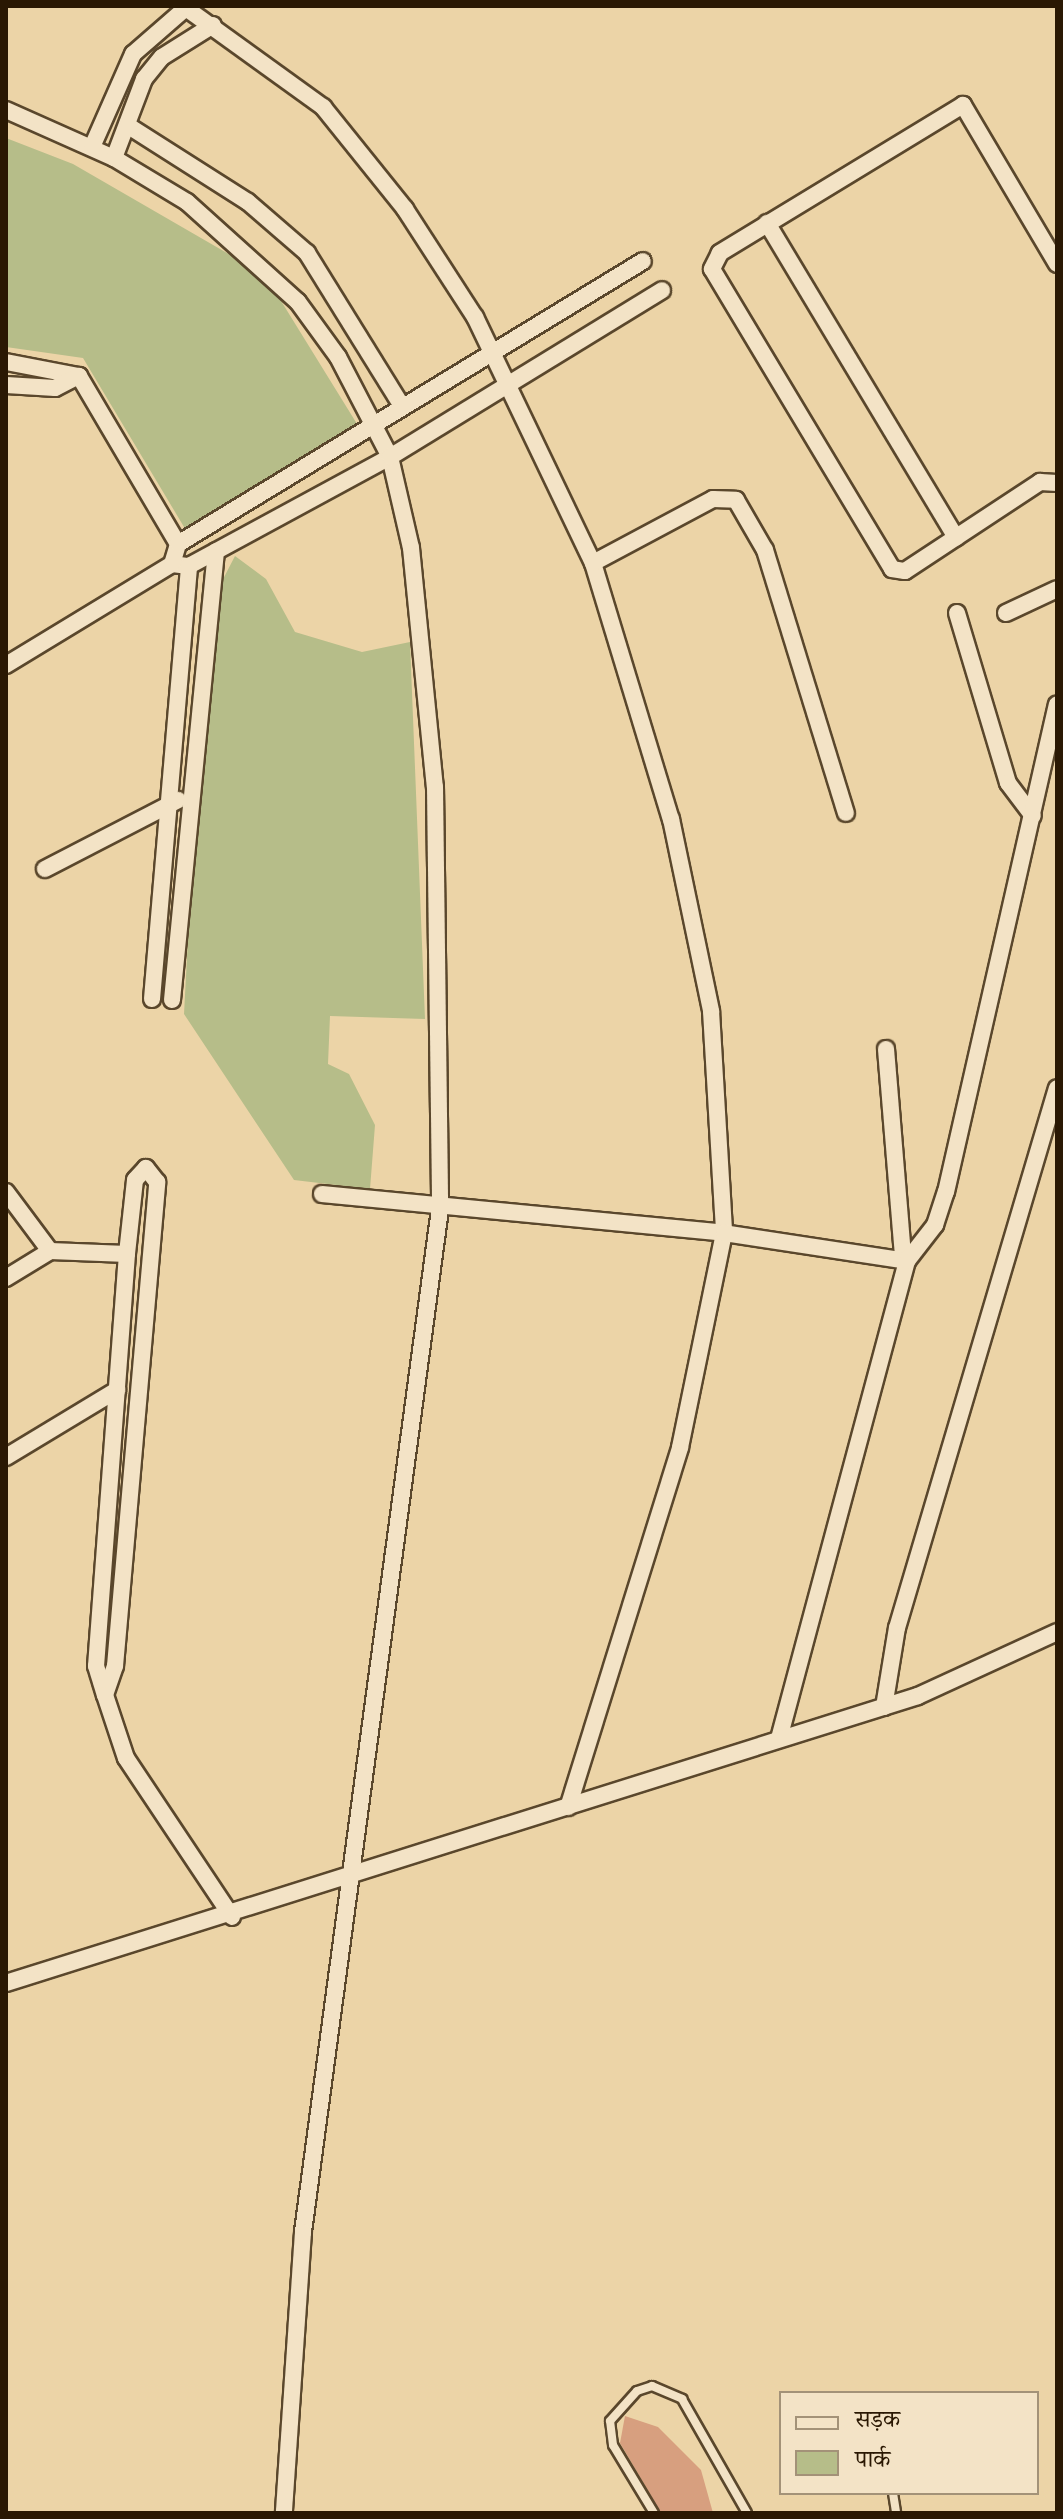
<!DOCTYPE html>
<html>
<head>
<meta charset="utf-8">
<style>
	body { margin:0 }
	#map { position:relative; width:1063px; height:2519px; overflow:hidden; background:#ecd4a7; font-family:"Libre Bodoni","Noto Serif Devanagari",serif }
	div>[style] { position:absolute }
	.green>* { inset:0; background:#b6bd89 }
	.building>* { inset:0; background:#d79f7f }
	.roads { filter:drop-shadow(2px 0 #5a472c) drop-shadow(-2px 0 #5a472c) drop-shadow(0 2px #5a472c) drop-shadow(0 -2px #5a472c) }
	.lane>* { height:8px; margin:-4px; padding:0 4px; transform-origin:4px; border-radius:4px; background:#f3e3c6 }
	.street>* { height:16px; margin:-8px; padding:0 8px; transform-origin:8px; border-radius:8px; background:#f3e3c6 }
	span { translate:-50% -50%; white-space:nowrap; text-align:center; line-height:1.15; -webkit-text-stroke:8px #f3e3c6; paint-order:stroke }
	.frame { position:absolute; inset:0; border:8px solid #2a1803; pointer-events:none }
	.legend { position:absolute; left:779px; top:2391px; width:260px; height:104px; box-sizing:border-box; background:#f3e3c6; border:2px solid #a39278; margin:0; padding:10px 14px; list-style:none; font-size:24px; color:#2a1803 }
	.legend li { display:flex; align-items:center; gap:16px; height:40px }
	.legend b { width:40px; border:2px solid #a39278 }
</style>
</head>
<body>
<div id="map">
	<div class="green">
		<i style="clip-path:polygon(6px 138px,73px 164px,265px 275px,362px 432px,190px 537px,83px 358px,6px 347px)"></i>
		<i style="clip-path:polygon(235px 556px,266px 579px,295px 632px,362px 652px,410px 642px,425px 1019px,330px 1016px,328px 1064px,349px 1074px,375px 1125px,370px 1189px,294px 1180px,184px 1014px,194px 824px,220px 585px)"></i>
	</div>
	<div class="building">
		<i style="clip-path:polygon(625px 2416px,658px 2427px,701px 2470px,713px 2513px,661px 2513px,620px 2443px)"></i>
	</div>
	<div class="roads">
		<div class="lane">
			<i style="left:893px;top:2493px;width:20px;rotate:81deg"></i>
			<i style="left:654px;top:2513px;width:79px;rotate:-121.1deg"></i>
			<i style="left:613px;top:2445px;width:24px;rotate:-97deg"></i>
			<i style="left:610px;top:2421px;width:40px;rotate:-48deg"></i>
			<i style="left:637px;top:2391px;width:16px;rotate:-18deg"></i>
			<i style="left:652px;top:2386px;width:33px;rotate:23deg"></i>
			<i style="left:682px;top:2399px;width:131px;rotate:60.3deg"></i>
		</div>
		<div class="street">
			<i style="left:183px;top:6px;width:173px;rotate:35.8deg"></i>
			<i style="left:323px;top:107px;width:131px;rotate:51.2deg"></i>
			<i style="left:405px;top:209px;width:129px;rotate:57.1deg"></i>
			<i style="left:475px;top:317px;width:273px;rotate:64.4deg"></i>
			<i style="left:593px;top:563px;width:268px;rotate:73.1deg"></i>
			<i style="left:671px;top:819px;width:196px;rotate:78.2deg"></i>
			<i style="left:711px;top:1011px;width:222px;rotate:86.6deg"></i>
			<i style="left:724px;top:1233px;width:219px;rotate:101.6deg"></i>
			<i style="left:680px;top:1448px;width:376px;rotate:107.3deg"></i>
			<i style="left:6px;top:110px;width:118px;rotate:24deg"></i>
			<i style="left:114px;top:158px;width:85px;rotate:31.1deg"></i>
			<i style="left:187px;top:202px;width:149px;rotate:42deg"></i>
			<i style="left:298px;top:302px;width:68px;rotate:54deg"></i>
			<i style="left:338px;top:357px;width:113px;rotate:62.5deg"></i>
			<i style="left:390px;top:457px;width:93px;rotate:77deg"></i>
			<i style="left:411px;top:548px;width:240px;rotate:84.3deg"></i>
			<i style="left:435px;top:787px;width:422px;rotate:89.3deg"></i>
			<i style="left:440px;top:1209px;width:1032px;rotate:97.63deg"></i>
			<i style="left:303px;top:2232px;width:282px;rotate:93.9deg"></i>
			<i style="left:127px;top:125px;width:143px;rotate:32.5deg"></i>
			<i style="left:248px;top:202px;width:78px;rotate:40.8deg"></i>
			<i style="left:307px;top:253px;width:176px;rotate:58.2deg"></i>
			<i style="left:92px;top:147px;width:102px;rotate:-66.2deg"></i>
			<i style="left:133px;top:54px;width:70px;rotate:-41deg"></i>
			<i style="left:114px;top:158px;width:85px;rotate:-69.2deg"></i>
			<i style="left:144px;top:79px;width:28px;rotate:-51deg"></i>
			<i style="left:162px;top:57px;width:60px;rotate:-32.1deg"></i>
			<i style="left:767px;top:223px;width:367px;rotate:59deg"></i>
			<i style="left:1057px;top:264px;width:185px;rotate:-120.6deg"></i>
			<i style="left:963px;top:105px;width:285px;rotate:148.7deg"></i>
			<i style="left:720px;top:253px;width:18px;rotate:117deg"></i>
			<i style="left:712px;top:269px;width:350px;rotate:59deg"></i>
			<i style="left:892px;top:569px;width:13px;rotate:9deg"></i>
			<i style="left:905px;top:571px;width:162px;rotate:-33.4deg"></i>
			<i style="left:1040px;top:482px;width:17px;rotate:3deg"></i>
			<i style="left:6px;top:362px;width:74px;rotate:10.9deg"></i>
			<i style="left:79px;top:376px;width:195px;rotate:59.5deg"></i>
			<i style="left:6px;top:385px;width:49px;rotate:3.5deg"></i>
			<i style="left:55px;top:388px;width:27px;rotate:-27deg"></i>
			<i style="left:593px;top:563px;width:136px;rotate:-28.1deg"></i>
			<i style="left:713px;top:499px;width:23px;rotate:2deg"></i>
			<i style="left:736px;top:500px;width:58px;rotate:59.9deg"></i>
			<i style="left:765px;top:550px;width:275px;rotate:72.9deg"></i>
			<i style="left:172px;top:564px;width:17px;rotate:7deg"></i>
			<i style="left:189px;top:566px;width:229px;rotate:-28.5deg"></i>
			<i style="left:390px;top:457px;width:319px;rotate:-31.5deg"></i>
			<i style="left:957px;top:613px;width:177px;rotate:73.3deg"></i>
			<i style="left:1008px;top:783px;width:41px;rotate:52.9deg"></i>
			<i style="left:1006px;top:613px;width:56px;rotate:-25.2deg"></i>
			<i style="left:6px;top:665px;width:194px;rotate:-31.3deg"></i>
			<i style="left:172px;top:564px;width:21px;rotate:-73deg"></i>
			<i style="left:178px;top:544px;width:544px;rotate:-31.32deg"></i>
			<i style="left:45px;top:869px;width:150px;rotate:-27.4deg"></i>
			<i style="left:152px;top:999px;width:435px;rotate:-85.1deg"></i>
			<i style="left:172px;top:1000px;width:451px;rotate:-84.4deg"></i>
			<i style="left:886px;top:1049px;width:209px;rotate:85.3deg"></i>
			<i style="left:6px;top:1192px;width:74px;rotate:53.3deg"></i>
			<i style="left:50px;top:1251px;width:77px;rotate:2.2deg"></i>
			<i style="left:322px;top:1194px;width:404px;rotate:5.5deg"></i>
			<i style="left:724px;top:1233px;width:185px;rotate:8.7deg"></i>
			<i style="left:907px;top:1261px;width:495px;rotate:105deg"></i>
			<i style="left:907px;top:1261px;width:46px;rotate:-52.1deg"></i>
			<i style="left:935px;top:1225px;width:35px;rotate:-72deg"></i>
			<i style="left:946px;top:1192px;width:500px;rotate:-77.19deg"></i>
			<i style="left:6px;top:1278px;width:52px;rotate:-31.5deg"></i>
			<i style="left:6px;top:1457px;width:130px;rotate:-31.1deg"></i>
			<i style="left:105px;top:1695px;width:31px;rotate:-71deg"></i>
			<i style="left:115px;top:1666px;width:486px;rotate:-85deg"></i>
			<i style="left:157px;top:1182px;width:18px;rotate:-128deg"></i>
			<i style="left:146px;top:1168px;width:16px;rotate:133deg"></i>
			<i style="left:135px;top:1180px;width:74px;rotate:96.2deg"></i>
			<i style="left:127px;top:1254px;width:413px;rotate:94.3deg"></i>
			<i style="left:96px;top:1666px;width:30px;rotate:73deg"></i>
			<i style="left:105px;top:1695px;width:66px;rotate:71.6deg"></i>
			<i style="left:126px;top:1758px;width:191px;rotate:56.3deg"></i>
			<i style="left:884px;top:1707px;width:80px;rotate:-80.7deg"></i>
			<i style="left:897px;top:1628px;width:563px;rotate:-73.5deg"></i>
			<i style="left:6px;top:1983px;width:956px;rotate:-17.47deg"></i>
			<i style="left:918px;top:1696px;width:153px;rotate:-24.7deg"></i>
		</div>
	</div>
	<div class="frame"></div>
	<ul class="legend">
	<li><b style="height:10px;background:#f3e3c6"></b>सड़क</li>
	<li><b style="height:22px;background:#b6bd89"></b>पार्क</li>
	</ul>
</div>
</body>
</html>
